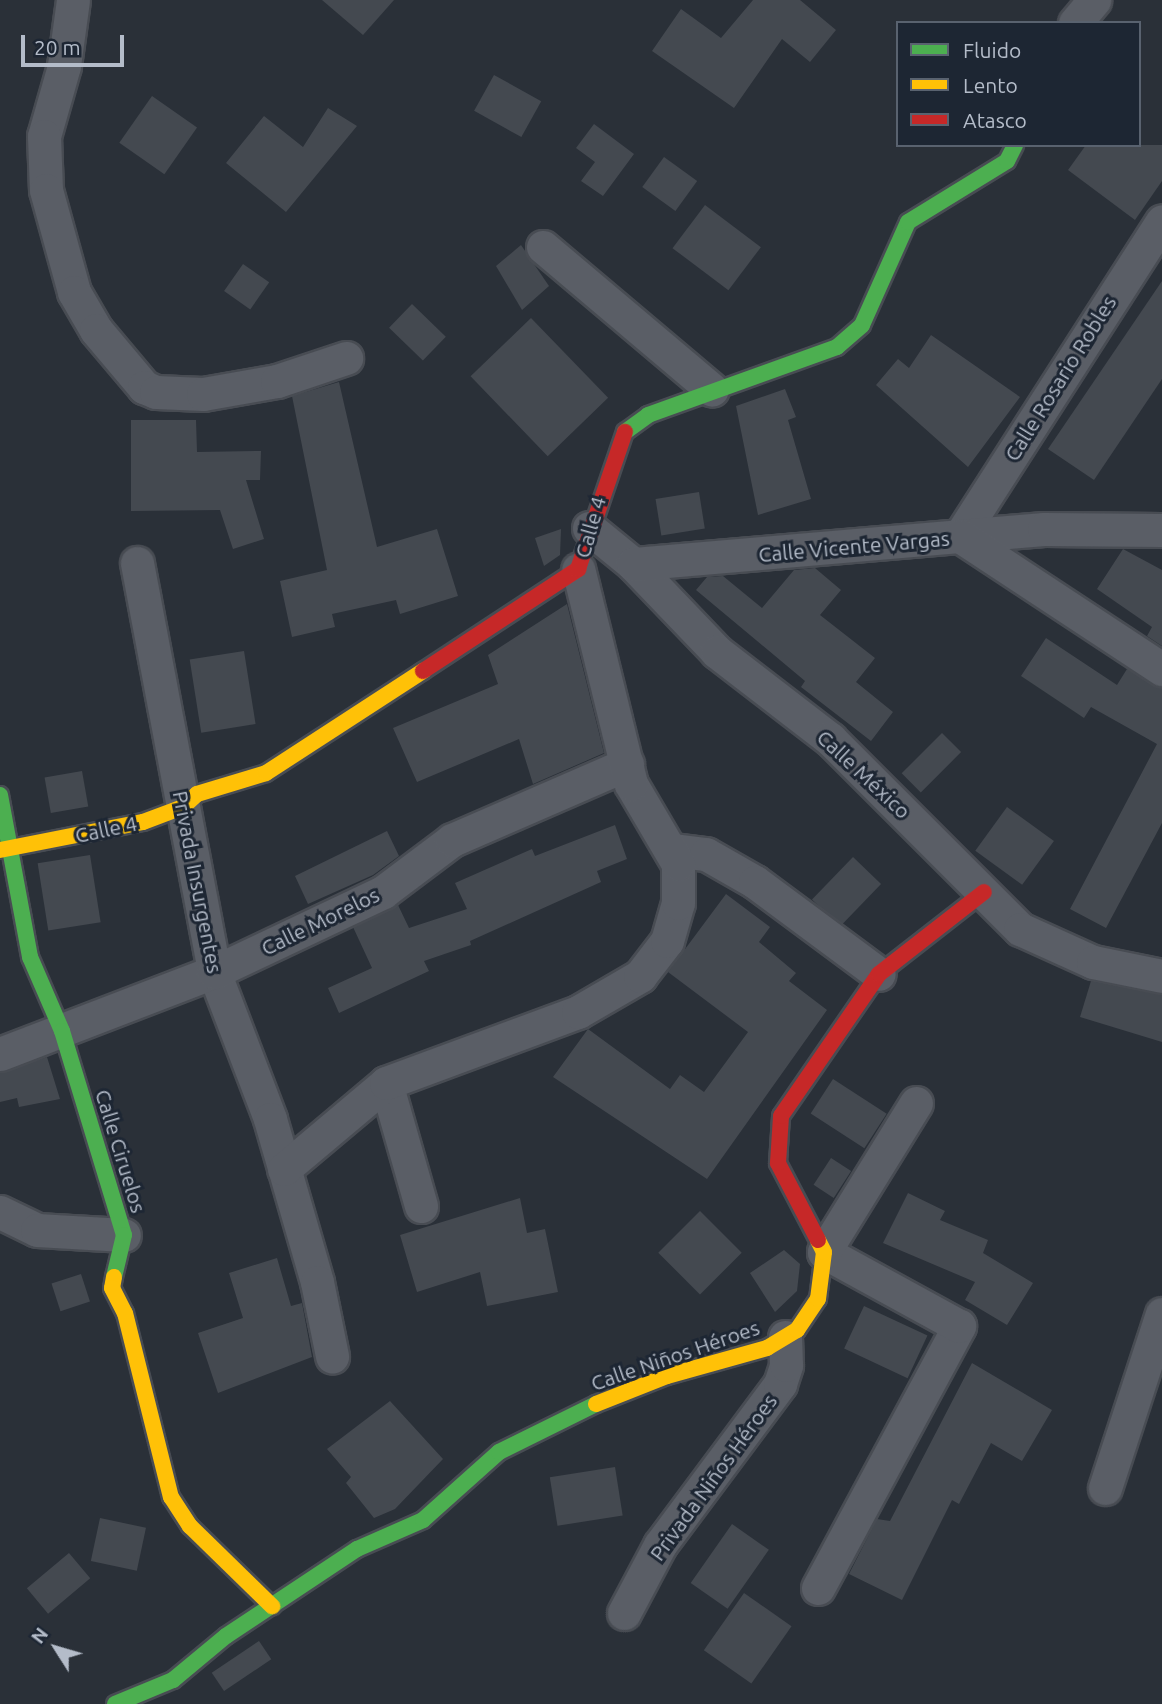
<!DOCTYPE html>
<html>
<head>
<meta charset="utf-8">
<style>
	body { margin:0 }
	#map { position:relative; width:1162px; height:1704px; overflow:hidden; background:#2a3038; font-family:Ubuntu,sans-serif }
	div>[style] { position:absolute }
	.building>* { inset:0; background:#444950; transform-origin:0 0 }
	.roads { filter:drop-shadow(2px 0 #484c53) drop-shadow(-2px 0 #484c53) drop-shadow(0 2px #484c53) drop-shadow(0 -2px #484c53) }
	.street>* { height:33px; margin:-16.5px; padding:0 16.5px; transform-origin:16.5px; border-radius:16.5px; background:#5a5e66 }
	.fast>* { height:16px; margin:-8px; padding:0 8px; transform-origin:8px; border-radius:8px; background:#4caf50 }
	.slow>* { height:16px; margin:-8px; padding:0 8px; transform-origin:8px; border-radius:8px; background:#ffc107 }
	.jam>* { height:16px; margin:-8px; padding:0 8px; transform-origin:8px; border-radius:8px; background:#c62828 }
	span { translate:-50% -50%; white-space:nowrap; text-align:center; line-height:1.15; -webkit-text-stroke:6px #1d2633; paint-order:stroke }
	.street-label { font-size:21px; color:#b4bcc9 }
	.legend { position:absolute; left:896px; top:21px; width:245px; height:126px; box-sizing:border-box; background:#1d2633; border:2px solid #59626f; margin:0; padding:9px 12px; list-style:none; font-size:21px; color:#b4bcc9 }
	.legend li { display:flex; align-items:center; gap:14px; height:35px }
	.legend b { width:35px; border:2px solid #59626f }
	.north { position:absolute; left:21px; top:1613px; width:70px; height:70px; -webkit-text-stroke:5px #1d2633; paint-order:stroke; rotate:307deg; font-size:19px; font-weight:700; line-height:28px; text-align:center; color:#b4bcc9 }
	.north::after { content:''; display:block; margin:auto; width:24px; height:32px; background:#b4bcc9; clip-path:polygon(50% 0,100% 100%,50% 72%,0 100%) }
	.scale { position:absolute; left:21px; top:35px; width:103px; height:32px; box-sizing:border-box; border:4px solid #b4bcc9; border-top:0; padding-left:9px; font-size:21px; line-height:24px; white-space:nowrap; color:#b4bcc9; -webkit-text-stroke:5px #1d2633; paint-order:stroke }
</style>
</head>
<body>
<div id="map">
	<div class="building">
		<i style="clip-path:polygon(322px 0,394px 0,363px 35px)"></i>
		<i style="clip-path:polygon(753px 0,800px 0,836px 30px,810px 62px,782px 39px,734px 108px,652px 51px,681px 9px,721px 38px)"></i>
		<i style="left:494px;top:75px;width:54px;height:41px;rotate:29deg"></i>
		<i style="left:152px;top:96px;width:55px;height:57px;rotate:35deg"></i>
		<i style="clip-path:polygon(328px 108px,357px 126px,286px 212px,226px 163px,264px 116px,303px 147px)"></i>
		<i style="clip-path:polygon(594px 124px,634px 154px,603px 196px,581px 181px,595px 162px,576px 148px)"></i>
		<i style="clip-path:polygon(1086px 145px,1162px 145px,1162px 181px,1135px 220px,1068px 170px)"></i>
		<i style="left:664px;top:157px;width:41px;height:37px;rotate:36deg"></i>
		<i style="left:705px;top:205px;width:70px;height:54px;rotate:37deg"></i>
		<i style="clip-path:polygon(521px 245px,549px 286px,522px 310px,496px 266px)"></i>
		<i style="left:243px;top:264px;width:32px;height:33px;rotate:35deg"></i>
		<i style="clip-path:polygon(1162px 281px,1162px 379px,1094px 480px,1048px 449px)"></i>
		<i style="left:412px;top:304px;width:47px;height:33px;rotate:44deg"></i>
		<i style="left:531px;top:318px;width:111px;height:84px;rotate:46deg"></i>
		<i style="clip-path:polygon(931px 335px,1020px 397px,968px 467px,876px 385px,898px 359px,909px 368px)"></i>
		<i style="clip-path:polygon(339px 382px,377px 547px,437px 529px,458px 596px,400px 614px,396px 600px,332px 614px,335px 627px,292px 637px,280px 581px,327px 570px,292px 396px)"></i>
		<i style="clip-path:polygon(785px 389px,796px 417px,788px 420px,811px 499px,758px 515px,736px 406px)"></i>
		<i style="clip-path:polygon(131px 420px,196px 420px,197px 452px,261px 451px,260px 480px,246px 480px,264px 539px,233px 549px,220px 510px,131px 511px)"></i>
		<i style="left:699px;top:492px;width:37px;height:44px;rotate:81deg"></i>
		<i style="clip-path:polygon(561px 529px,560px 555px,544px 566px,535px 538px)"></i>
		<i style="clip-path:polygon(1123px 549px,1162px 570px,1162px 646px,1147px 636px,1152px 627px,1097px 589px)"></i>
		<i style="clip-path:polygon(815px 568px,841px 590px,820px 615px,875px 658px,856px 682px,893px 712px,871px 741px,801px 687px,805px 681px,696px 590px,707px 577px,723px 576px,762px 608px,794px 570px)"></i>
		<i style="clip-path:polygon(567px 604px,604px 753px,533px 784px,519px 739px,417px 782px,393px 728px,498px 684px,488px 655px)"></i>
		<i style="clip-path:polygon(1046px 638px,1117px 685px,1127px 669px,1162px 688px,1162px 823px,1106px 928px,1070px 909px,1157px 744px,1091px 707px,1084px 718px,1021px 676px)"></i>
		<i style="left:244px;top:651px;width:74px;height:55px;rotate:81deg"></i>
		<i style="left:942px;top:733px;width:27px;height:57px;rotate:45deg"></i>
		<i style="left:82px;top:771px;width:36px;height:38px;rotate:80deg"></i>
		<i style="left:1007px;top:807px;width:58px;height:54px;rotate:36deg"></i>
		<i style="clip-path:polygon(615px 825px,627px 859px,597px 871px,601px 882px,470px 941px,471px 945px,424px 961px,429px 971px,339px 1013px,328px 988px,372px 968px,353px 927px,398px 905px,409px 928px,467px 909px,455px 883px,532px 849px,535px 856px)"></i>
		<i style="clip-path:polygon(387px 831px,399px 856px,373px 875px,308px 904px,295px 876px)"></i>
		<i style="left:90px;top:855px;width:68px;height:53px;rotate:81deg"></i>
		<i style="left:853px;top:857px;width:39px;height:59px;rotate:44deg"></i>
		<i style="clip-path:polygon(726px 894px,770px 927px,759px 942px,796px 973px,789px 981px,827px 1010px,707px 1179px,553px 1077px,588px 1029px,670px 1089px,680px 1075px,704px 1092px,748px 1032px,668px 972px)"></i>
		<i style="clip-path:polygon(1091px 981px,1162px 995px,1162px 1042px,1080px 1017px)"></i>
		<i style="clip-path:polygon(47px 1057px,60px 1099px,19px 1107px,17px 1098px,0 1102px,0 1073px)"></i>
		<i style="left:833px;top:1079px;width:64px;height:41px;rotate:33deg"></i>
		<i style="left:831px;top:1158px;width:24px;height:32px;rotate:33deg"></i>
		<i style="clip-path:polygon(908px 1193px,945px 1211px,940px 1220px,988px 1240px,983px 1253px,1033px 1283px,1007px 1325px,965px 1300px,975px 1282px,883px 1243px)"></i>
		<i style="clip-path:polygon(520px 1198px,527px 1233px,545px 1229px,558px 1292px,487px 1306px,480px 1272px,417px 1292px,400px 1235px)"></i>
		<i style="left:700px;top:1211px;width:59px;height:59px;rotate:45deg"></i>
		<i style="clip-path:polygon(784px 1250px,800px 1264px,797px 1291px,775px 1312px,750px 1273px)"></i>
		<i style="clip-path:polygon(277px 1258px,291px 1306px,302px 1303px,312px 1357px,218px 1393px,198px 1333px,243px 1318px,229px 1273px)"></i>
		<i style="left:81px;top:1274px;width:29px;height:31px;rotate:72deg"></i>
		<i style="left:864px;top:1306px;width:70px;height:47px;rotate:25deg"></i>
		<i style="clip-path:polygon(972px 1363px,1052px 1410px,1022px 1461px,991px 1443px,959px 1504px,952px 1500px,902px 1600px,849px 1574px,877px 1519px,890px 1521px)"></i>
		<i style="clip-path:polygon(390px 1401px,443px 1459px,395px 1509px,374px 1518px,346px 1483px,351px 1477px,327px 1449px)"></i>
		<i style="left:615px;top:1467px;width:49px;height:66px;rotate:81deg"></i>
		<i style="left:100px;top:1518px;width:47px;height:44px;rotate:12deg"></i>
		<i style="left:732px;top:1524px;width:45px;height:72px;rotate:35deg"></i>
		<i style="left:69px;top:1553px;width:33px;height:55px;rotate:50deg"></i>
		<i style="left:744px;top:1593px;width:58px;height:70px;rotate:35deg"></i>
		<i style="left:259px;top:1641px;width:22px;height:57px;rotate:56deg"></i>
	</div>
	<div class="roads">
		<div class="street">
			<i style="left:73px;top:0;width:67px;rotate:97.8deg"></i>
			<i style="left:64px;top:66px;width:73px;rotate:105.9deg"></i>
			<i style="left:44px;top:136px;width:54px;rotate:87.9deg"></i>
			<i style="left:46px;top:190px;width:106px;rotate:74.6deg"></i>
			<i style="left:74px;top:292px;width:44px;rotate:59.9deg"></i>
			<i style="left:96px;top:330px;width:75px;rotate:49.9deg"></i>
			<i style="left:144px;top:387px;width:13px;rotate:23deg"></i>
			<i style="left:156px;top:392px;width:47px;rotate:2.4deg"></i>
			<i style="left:203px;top:394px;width:75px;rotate:-10deg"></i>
			<i style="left:277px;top:381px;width:73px;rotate:-18.4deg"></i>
			<i style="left:1075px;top:23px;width:30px;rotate:-50deg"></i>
			<i style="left:543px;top:247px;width:221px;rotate:40.2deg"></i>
			<i style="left:589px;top:528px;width:57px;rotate:39.3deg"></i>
			<i style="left:633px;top:564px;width:122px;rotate:46.3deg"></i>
			<i style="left:717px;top:652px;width:143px;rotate:37.6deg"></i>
			<i style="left:830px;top:739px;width:269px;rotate:45deg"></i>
			<i style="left:1020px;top:929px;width:80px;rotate:24.3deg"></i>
			<i style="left:1093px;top:962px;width:70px;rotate:11.5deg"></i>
			<i style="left:960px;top:536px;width:374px;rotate:-57.3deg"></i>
			<i style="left:960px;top:536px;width:84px;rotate:-4.8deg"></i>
			<i style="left:1044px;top:529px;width:118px;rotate:0.5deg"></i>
			<i style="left:137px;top:563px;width:416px;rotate:79.3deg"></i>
			<i style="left:214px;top:972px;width:157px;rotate:69.1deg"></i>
			<i style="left:270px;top:1119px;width:170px;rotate:73.9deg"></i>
			<i style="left:317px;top:1282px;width:76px;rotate:78.5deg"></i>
			<i style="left:633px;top:564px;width:328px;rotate:-4.9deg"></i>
			<i style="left:960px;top:536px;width:242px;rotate:33.4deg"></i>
			<i style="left:672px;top:850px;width:34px;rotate:7deg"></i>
			<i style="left:706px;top:854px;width:56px;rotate:29.7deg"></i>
			<i style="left:755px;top:882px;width:154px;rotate:36.6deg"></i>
			<i style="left:0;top:1054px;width:229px;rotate:-21deg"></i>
			<i style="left:214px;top:972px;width:187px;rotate:-25.3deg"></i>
			<i style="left:383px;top:892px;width:86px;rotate:-37deg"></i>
			<i style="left:452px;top:840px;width:191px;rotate:-23.5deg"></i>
			<i style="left:386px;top:1083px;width:128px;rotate:74.1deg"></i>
			<i style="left:284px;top:1169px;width:133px;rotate:-40.1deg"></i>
			<i style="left:386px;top:1083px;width:205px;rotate:-20.3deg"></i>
			<i style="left:578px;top:1012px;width:72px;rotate:-30.1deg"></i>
			<i style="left:640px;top:976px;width:44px;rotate:-52.4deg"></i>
			<i style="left:667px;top:941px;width:40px;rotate:-74deg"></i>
			<i style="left:678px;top:903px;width:39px;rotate:-90deg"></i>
			<i style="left:678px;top:864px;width:93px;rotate:-120.4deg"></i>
			<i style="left:631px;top:784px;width:221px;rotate:-103.8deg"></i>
			<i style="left:0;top:1212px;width:41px;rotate:25.9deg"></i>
			<i style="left:37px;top:1230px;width:87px;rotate:3.3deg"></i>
			<i style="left:1105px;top:1488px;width:183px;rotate:-71.9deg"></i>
			<i style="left:818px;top:1588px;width:298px;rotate:-61.7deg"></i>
			<i style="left:959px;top:1326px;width:154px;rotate:-151.3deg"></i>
			<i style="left:824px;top:1252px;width:175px;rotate:-58.3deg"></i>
			<i style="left:624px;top:1613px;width:77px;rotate:-62.1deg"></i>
			<i style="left:660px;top:1545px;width:201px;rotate:-53.3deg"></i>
			<i style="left:780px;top:1384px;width:20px;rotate:-72deg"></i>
			<i style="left:786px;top:1365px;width:28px;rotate:-92deg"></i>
		</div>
		<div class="fast">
			<i style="left:625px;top:432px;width:29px;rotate:-36deg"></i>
			<i style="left:648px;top:415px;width:201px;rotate:-19.8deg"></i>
			<i style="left:837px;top:347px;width:33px;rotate:-41deg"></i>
			<i style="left:862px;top:325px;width:113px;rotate:-65.9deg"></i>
			<i style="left:908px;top:222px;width:116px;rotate:-31.6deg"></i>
			<i style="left:1007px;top:161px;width:18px;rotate:-63deg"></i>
			<i style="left:0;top:795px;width:165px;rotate:79.5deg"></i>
			<i style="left:30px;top:957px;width:81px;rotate:66.6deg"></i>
			<i style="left:62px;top:1031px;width:213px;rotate:73.1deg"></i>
			<i style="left:124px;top:1235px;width:43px;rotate:103.4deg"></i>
			<i style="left:115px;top:1704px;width:63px;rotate:-22.5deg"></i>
			<i style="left:173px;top:1680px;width:69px;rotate:-39.7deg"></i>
			<i style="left:226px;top:1636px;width:157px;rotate:-33.6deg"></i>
			<i style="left:357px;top:1549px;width:72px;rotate:-23.7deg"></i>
			<i style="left:423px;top:1520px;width:102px;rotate:-41.8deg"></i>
			<i style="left:499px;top:1452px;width:108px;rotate:-26.3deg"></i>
		</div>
		<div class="slow">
			<i style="left:0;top:850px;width:146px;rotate:-11.1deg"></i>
			<i style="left:143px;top:822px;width:43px;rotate:-20.6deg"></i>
			<i style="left:183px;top:807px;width:19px;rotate:-43deg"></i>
			<i style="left:197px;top:794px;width:72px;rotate:-16.9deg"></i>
			<i style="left:266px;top:773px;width:187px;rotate:-33deg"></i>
			<i style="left:114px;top:1277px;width:11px;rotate:100deg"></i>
			<i style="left:112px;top:1288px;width:28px;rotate:63deg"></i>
			<i style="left:125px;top:1313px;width:190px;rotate:76deg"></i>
			<i style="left:171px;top:1497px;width:35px;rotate:57deg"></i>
			<i style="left:190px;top:1526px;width:115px;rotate:44.3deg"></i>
			<i style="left:596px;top:1404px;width:76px;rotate:-21.5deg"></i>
			<i style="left:667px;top:1376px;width:104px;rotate:-15.6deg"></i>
			<i style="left:767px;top:1348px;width:35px;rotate:-31deg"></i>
			<i style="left:797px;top:1330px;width:37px;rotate:-56deg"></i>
			<i style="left:818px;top:1299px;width:47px;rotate:-82.7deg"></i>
			<i style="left:824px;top:1252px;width:13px;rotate:-117deg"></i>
		</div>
		<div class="jam">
			<i style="left:423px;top:671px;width:186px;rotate:-33.3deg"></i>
			<i style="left:578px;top:569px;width:145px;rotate:-71.1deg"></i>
			<i style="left:818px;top:1240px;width:87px;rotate:-117.5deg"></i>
			<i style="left:778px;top:1163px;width:47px;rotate:-86.3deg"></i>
			<i style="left:781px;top:1116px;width:173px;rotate:-55.4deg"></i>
			<i style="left:879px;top:974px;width:133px;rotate:-38deg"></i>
		</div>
	</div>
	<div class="street-label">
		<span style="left:1060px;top:378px;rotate:-58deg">Calle Rosario Robles</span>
		<span style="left:590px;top:527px;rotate:-74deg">Calle 4</span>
		<span style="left:854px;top:546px;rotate:-5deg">Calle Vicente Vargas</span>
		<span style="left:864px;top:774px;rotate:43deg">Calle México</span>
		<span style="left:106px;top:829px;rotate:-12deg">Calle 4</span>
		<span style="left:198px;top:882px;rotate:79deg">Privada Insurgentes</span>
		<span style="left:320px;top:921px;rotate:-26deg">Calle Morelos</span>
		<span style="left:121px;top:1151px;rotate:73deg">Calle Ciruelos</span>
		<span style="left:675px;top:1355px;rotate:-19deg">Calle Niños Héroes</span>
		<span style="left:713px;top:1477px;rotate:-54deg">Privada Niños Héroes</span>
	</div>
	<ul class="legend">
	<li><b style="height:9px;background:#4caf50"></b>Fluido</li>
	<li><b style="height:9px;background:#ffc107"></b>Lento</li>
	<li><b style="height:9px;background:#c62828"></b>Atasco</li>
	</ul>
	<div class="north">N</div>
	<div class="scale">20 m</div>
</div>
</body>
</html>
